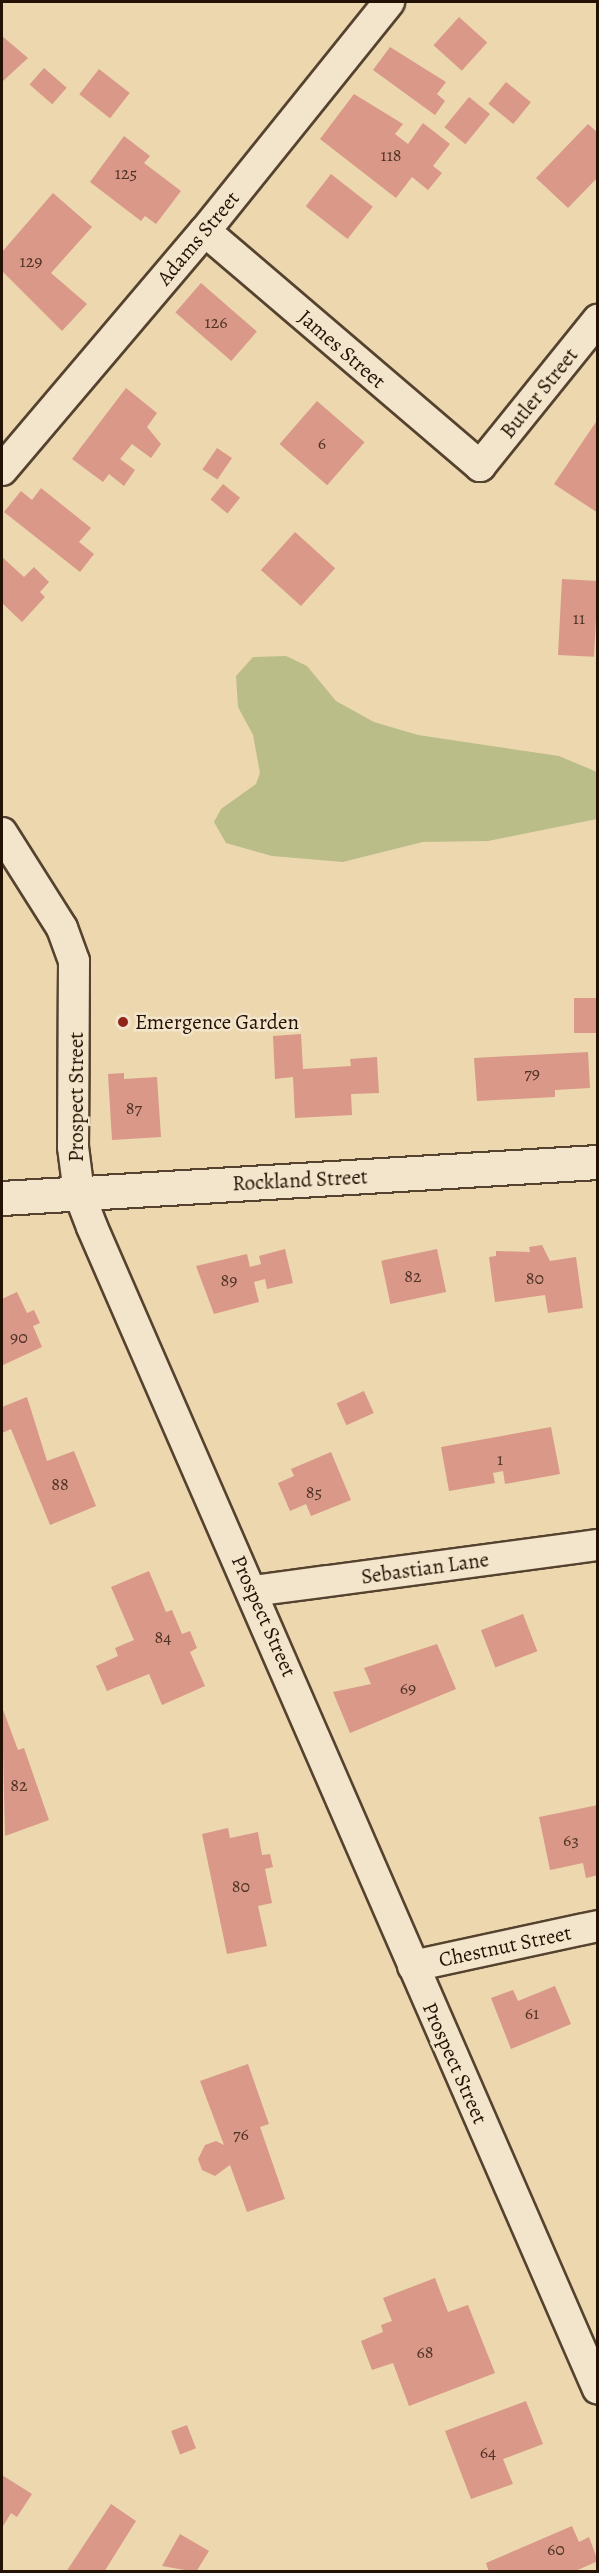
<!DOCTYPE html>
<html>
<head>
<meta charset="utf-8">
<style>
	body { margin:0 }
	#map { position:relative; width:599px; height:2573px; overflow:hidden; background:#ecd7af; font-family:Alegreya,serif }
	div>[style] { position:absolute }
	.green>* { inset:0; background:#bbbd88 }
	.building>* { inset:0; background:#d99888; transform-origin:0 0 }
	.roads { filter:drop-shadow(2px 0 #55422f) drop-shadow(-2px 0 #55422f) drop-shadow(0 2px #55422f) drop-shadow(0 -2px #55422f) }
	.minor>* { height:30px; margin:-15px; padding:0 15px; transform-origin:15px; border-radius:15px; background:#f3e5cb }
	.tertiary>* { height:33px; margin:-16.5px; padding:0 16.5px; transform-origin:16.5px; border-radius:16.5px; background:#f3e5cb }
	.dots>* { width:16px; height:16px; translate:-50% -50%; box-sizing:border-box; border:3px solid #f3e5cb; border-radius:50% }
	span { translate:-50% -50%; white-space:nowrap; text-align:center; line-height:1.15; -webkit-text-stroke:5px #f3e5cb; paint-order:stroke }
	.number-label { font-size:18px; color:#503325 }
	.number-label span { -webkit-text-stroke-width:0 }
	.street-label { font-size:21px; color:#231104 }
	.poi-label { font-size:21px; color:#231104 }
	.left { translate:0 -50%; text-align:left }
	.frame { position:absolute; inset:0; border:3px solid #231104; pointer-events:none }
</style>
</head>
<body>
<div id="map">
	<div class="green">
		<i style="clip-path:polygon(286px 656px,307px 666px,336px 701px,374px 722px,418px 735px,559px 756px,597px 772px,597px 819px,488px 841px,423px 842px,343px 862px,272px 856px,226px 843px,214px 822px,221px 809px,256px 784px,260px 773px,253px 735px,238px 707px,236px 676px,253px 657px)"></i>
	</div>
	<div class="building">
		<i style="left:459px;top:17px;width:38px;height:38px;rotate:42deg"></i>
		<i style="clip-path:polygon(2px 36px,28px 58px,3px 81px,2px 79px)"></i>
		<i style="clip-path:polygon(390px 47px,446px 82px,437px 94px,445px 101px,435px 115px,373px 70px)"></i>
		<i style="left:44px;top:68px;width:30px;height:22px;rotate:41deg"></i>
		<i style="left:99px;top:69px;width:39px;height:32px;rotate:38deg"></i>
		<i style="left:506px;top:82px;width:32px;height:28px;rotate:39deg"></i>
		<i style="clip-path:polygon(354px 94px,403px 124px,395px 134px,408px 144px,423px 123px,450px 144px,433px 166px,442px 173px,428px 190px,412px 177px,396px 198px,320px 139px)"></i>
		<i style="left:469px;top:97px;width:27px;height:39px;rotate:39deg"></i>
		<i style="clip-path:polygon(588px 124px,598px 133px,598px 177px,568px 208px,536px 178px)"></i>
		<i style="clip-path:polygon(124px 136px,150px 156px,144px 163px,181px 191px,156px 224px,145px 216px,141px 221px,90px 182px)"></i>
		<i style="left:331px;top:174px;width:53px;height:41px;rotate:38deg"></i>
		<i style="clip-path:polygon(53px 193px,92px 227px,51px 273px,87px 304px,62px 331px,2px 271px,2px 252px)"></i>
		<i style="left:201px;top:283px;width:74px;height:39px;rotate:41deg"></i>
		<i style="clip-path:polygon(126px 388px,157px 413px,147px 427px,161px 444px,151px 458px,132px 444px,120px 459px,135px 470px,124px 486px,109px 474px,103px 482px,72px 459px)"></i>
		<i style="left:317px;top:401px;width:63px;height:57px;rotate:41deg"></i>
		<i style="clip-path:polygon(598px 419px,598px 513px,554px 484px)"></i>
		<i style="left:217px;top:448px;width:18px;height:26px;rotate:34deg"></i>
		<i style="left:223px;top:484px;width:22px;height:20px;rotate:39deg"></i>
		<i style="clip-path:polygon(41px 488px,91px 528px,79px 542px,94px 554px,80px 572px,4px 512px,21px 491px,32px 500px)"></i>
		<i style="left:295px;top:532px;width:54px;height:51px;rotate:42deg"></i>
		<i style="clip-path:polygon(2px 557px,24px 577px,34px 567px,49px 582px,40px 592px,45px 597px,22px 622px,2px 603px)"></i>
		<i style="left:562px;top:579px;width:36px;height:76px;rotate:3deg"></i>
		<i style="left:574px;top:998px;width:24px;height:35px"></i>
		<i style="clip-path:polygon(301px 1034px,303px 1069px,351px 1066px,350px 1059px,377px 1057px,379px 1093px,351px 1094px,352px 1115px,295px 1118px,293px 1077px,275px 1079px,273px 1036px)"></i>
		<i style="clip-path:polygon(588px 1052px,590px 1088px,555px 1090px,555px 1097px,477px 1101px,474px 1058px)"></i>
		<i style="clip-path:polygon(124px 1073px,124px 1079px,157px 1077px,161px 1137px,112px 1140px,108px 1074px)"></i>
		<i style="clip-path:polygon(542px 1245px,550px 1261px,576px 1257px,583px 1308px,548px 1313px,545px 1295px,495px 1302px,489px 1257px,496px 1256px,496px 1251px,530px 1252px,529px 1247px)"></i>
		<i style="clip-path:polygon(285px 1249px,293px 1283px,267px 1289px,265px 1279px,254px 1282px,259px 1302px,214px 1314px,196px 1266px,247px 1254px,250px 1267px,261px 1264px,259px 1256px)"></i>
		<i style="left:437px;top:1249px;width:44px;height:57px;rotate:78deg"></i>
		<i style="clip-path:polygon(17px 1292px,27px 1313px,34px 1310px,40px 1323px,33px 1326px,42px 1347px,3px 1365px,2px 1299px)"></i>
		<i style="left:364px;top:1391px;width:24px;height:30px;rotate:66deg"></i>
		<i style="clip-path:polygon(27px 1397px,47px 1461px,74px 1451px,96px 1506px,50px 1525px,11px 1429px,2px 1433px,2px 1407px)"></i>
		<i style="clip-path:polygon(551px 1427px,560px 1474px,505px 1484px,503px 1471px,493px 1473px,495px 1483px,449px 1491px,441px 1447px)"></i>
		<i style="clip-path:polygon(331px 1452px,351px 1500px,311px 1516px,306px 1504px,290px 1511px,278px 1483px,294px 1476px,291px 1469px)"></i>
		<i style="clip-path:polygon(149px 1571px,166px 1612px,172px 1610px,182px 1634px,190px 1631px,197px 1648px,190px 1652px,205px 1686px,162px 1705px,149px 1674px,107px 1691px,96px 1666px,118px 1656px,115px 1648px,134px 1640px,111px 1587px)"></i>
		<i style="left:523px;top:1614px;width:40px;height:45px;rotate:69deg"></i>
		<i style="clip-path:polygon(437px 1644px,456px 1689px,350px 1733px,333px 1692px,371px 1684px,364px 1668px)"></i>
		<i style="clip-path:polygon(2px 1707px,18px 1750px,24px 1748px,49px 1820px,5px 1836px)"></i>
		<i style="clip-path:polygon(598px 1805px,598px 1875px,586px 1878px,583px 1863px,550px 1870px,539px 1817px)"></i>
		<i style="clip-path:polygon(228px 1828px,230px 1838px,258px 1832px,262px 1855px,270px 1854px,273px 1867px,265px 1869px,272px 1903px,258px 1906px,267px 1946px,227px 1954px,202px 1834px)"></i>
		<i style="clip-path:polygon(555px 1986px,571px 2024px,511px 2049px,491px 1998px,513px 1990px,518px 2001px)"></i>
		<i style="clip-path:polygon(248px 2064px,269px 2124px,260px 2127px,285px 2199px,247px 2212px,230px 2165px,215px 2176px,202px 2170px,198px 2159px,205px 2145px,216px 2141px,224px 2145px,200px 2081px)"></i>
		<i style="clip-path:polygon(435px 2278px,448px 2312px,468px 2305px,495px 2373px,409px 2406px,393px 2363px,372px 2370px,361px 2341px,383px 2332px,381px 2325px,392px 2321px,383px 2298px)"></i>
		<i style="clip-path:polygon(526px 2401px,543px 2444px,503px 2459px,513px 2484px,471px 2499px,445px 2431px)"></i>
		<i style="left:187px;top:2425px;width:25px;height:17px;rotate:69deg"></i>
		<i style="clip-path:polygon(2px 2475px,32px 2494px,17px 2517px,11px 2513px,2px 2528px)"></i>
		<i style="clip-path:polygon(111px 2504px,136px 2521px,104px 2572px,66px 2572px)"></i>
		<i style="clip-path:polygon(572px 2526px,579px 2542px,589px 2537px,598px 2561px,573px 2572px,489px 2572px,486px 2563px)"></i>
		<i style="clip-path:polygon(180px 2534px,209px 2551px,196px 2572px,162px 2566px)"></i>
	</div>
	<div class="roads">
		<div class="minor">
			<i style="left:205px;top:231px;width:362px;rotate:40.5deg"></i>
			<i style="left:480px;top:466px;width:188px;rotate:-51.1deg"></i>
			<i style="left:2px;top:470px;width:314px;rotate:-49.7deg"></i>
			<i style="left:205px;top:231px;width:294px;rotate:-51.2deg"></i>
			<i style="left:2px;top:833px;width:112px;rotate:57.7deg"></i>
			<i style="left:62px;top:928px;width:35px;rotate:70deg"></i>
			<i style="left:74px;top:961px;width:186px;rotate:90.3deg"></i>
			<i style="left:73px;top:1147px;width:46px;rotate:82.6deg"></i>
			<i style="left:79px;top:1193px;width:36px;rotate:69deg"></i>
			<i style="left:92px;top:1227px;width:1267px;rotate:66.47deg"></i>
			<i style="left:253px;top:1591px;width:348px;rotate:-7.6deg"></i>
			<i style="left:413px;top:1966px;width:189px;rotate:-12.2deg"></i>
		</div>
		<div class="tertiary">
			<i style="left:2px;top:1198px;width:597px;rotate:-3.46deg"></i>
		</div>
	</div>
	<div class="dots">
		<i style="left:123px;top:1022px;background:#8f2418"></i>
	</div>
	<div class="number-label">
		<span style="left:391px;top:155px">118</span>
		<span style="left:126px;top:173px">125</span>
		<span style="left:31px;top:261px">129</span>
		<span style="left:216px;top:322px">126</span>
		<span style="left:322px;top:443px">6</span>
		<span style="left:579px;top:618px">11</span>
		<span style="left:532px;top:1073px">79</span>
		<span style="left:134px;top:1108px">87</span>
		<span style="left:413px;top:1276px">82</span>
		<span style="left:535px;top:1278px">80</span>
		<span style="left:229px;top:1280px">89</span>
		<span style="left:19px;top:1337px">90</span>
		<span style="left:500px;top:1459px">1</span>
		<span style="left:60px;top:1484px">88</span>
		<span style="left:314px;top:1492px">85</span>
		<span style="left:163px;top:1637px">84</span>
		<span style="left:408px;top:1688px">69</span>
		<span style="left:19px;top:1785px">82</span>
		<span style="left:571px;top:1840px">63</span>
		<span style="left:241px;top:1886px">80</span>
		<span style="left:532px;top:2013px">61</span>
		<span style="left:241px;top:2134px">76</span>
		<span style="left:425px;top:2352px">68</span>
		<span style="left:488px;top:2452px">64</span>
		<span style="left:556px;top:2549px">60</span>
	</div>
	<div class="street-label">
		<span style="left:198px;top:238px;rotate:-50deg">Adams Street</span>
		<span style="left:342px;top:349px;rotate:41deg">James Street</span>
		<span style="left:539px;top:393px;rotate:-51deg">Butler Street</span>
		<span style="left:76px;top:1097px;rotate:-90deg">Prospect Street</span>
		<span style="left:300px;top:1180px;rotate:-3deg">Rockland Street</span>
		<span style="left:425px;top:1568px;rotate:-8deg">Sebastian Lane</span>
		<span style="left:264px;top:1616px;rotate:66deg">Prospect Street</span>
		<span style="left:505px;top:1946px;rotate:-12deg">Chestnut Street</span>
		<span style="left:455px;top:2063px;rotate:66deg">Prospect Street</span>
	</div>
	<div class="poi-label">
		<span class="left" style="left:135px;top:1022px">Emergence Garden</span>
	</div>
	<div class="frame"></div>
</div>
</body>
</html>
